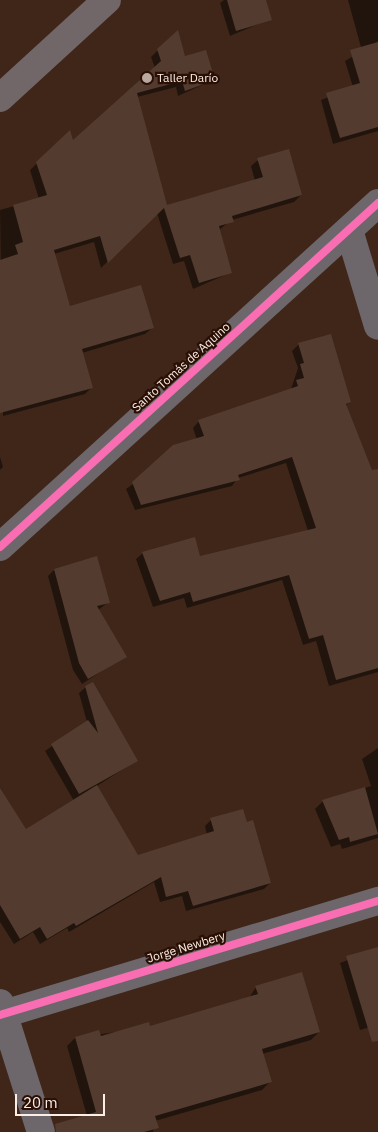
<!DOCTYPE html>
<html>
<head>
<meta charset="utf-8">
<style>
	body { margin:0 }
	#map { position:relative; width:378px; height:1132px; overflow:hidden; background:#3f2619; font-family:"IBM Plex Sans",sans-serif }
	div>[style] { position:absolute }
	.shadow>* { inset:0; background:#0007 }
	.building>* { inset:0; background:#533b30 }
	.minor>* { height:28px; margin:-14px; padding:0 14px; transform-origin:14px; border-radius:14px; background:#6d676b }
	.major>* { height:28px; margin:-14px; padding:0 14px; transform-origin:14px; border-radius:14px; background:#716668 }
	.cycleway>* { height:8px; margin:-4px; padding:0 4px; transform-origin:4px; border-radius:4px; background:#f96db3 }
	.dots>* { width:14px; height:14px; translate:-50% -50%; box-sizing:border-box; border:2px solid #290f04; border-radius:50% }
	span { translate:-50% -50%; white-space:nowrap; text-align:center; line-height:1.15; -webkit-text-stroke:4.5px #290f04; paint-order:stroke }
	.poi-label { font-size:12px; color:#fcede6 }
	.left { translate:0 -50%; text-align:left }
	.street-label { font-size:12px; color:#fcede6 }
	.scale { position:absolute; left:15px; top:1094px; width:90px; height:22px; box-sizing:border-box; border:2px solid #fcede6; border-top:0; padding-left:6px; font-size:15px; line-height:18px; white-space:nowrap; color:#fcede6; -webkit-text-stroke:4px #290f04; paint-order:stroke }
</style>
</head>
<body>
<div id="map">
	<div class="shadow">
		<i style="clip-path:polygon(224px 0,265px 0,270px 19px,230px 36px,220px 3px)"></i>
		<i style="clip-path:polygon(348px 0,378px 0,378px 41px,370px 48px,378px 46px,378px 131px,333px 144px,321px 100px,353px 87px,345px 61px,362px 51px)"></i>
		<i style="clip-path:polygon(177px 32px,184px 57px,213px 80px,178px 96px,176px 87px,137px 97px,166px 207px,255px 181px,251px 166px,258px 160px,301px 195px,294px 202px,232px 220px,219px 230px,230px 273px,193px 289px,184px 261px,173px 264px,157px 213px,101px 268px,94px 242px,54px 254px,69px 308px,152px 328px,145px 334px,82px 353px,92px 387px,85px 394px,3px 416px,0 210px,39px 199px,30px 170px,69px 133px,72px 142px,155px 68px,151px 57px)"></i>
		<i style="clip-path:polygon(299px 344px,350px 402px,345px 406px,371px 472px,378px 470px,378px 672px,329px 686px,316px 641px,303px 645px,282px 580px,187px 608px,184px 598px,153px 607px,136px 559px,143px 553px,199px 557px,308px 531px,286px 463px,238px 478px,232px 486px,135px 510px,126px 489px,197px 440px,193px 428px,199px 421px,291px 389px,298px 368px,292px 351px)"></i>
		<i style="clip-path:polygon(0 457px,3px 467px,0 470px)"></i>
		<i style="clip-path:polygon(54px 570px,109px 602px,98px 610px,125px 656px,82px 684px,73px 670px,48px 576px)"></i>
		<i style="clip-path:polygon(86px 687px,136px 761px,97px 786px,138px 857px,207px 835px,205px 826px,211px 820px,270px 883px,264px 889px,186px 911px,182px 896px,160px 902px,154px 882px,69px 932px,67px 928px,40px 944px,33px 932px,14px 944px,0 922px,0 791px,25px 831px,74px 801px,45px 751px,87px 722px,79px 693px)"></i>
		<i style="clip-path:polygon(378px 748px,378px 838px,342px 849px,340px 844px,331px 847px,315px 809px,323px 801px,371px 786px,362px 759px)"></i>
		<i style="clip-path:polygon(378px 948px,378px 1029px,377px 1025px,360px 1030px,340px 963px)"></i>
		<i style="clip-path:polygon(256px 987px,319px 1032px,311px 1040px,262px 1054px,270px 1082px,262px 1090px,155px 1121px,153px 1132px,72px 1132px,87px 1116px,67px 1046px,75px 1038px,150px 1027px,249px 998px)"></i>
	</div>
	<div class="building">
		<i style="clip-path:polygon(227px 0,266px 0,272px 20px,236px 31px)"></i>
		<i style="clip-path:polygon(178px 30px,185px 56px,206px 50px,215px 80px,185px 91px,182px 81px,137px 93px,167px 205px,263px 177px,257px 158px,289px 149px,302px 195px,232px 216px,234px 222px,219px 226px,232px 273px,199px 283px,190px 255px,180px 258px,164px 208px,108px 263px,100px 236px,54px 250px,70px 306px,141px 285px,154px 328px,82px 349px,93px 388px,0 413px,0 260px,18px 254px,15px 245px,23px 242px,13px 205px,47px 195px,36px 162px,70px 130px,73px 140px,161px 61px,157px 49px)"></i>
		<i style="clip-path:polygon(378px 42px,378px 127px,340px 138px,326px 93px,360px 83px,350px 50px)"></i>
		<i style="clip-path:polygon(331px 334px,351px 402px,346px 404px,372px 470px,378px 469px,378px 668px,336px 680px,323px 635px,309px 639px,289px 575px,193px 602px,190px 592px,160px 601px,142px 552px,195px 537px,200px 556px,316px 528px,292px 457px,238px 475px,240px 480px,141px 505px,132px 482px,173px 445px,204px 436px,198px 420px,298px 386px,296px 380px,304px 378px,300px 364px,304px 363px,298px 343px)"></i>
		<i style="clip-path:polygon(97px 556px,110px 603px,97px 606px,127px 657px,88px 679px,79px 663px,54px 569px)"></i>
		<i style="clip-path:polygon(93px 682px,138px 761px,79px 794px,51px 744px,88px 720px,98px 733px,85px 686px)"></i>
		<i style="clip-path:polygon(97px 785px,138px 855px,214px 831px,210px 818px,243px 809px,247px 822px,253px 820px,271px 883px,193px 906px,188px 891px,166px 897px,161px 877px,76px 926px,74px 923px,47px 939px,40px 927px,20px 939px,0 905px,0 788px,26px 829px)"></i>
		<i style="clip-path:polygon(365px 787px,378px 834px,350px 842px,349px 837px,339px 840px,322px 800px)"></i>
		<i style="clip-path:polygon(378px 947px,378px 1041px,372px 1042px,346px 956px)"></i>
		<i style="clip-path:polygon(302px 972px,320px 1032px,262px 1049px,272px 1082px,155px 1116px,159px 1128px,144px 1132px,56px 1132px,55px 1124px,96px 1112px,75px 1037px,99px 1030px,101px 1036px,149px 1022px,150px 1026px,258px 994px,255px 986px)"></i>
	</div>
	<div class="minor">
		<i style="left:349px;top:230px;width:100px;rotate:73.2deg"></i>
		<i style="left:0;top:547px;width:511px;rotate:-42.3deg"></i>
		<i style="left:0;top:1003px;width:135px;rotate:72.4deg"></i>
		<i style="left:0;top:1015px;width:395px;rotate:-16.8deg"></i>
	</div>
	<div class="major">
		<i style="left:0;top:98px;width:145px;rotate:-42.5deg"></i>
	</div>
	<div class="cycleway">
		<i style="left:0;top:547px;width:511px;rotate:-42.3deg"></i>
		<i style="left:0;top:1015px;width:395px;rotate:-16.8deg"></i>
	</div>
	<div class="dots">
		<i style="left:147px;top:78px;background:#baa79e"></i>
	</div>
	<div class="poi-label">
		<span class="left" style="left:157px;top:78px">Taller Darío</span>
	</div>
	<div class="street-label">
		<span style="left:181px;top:367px;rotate:-42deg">Santo Tomás de Aquino</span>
		<span style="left:186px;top:947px;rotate:-17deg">Jorge Newbery</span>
	</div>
	<div class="scale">20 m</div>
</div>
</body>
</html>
